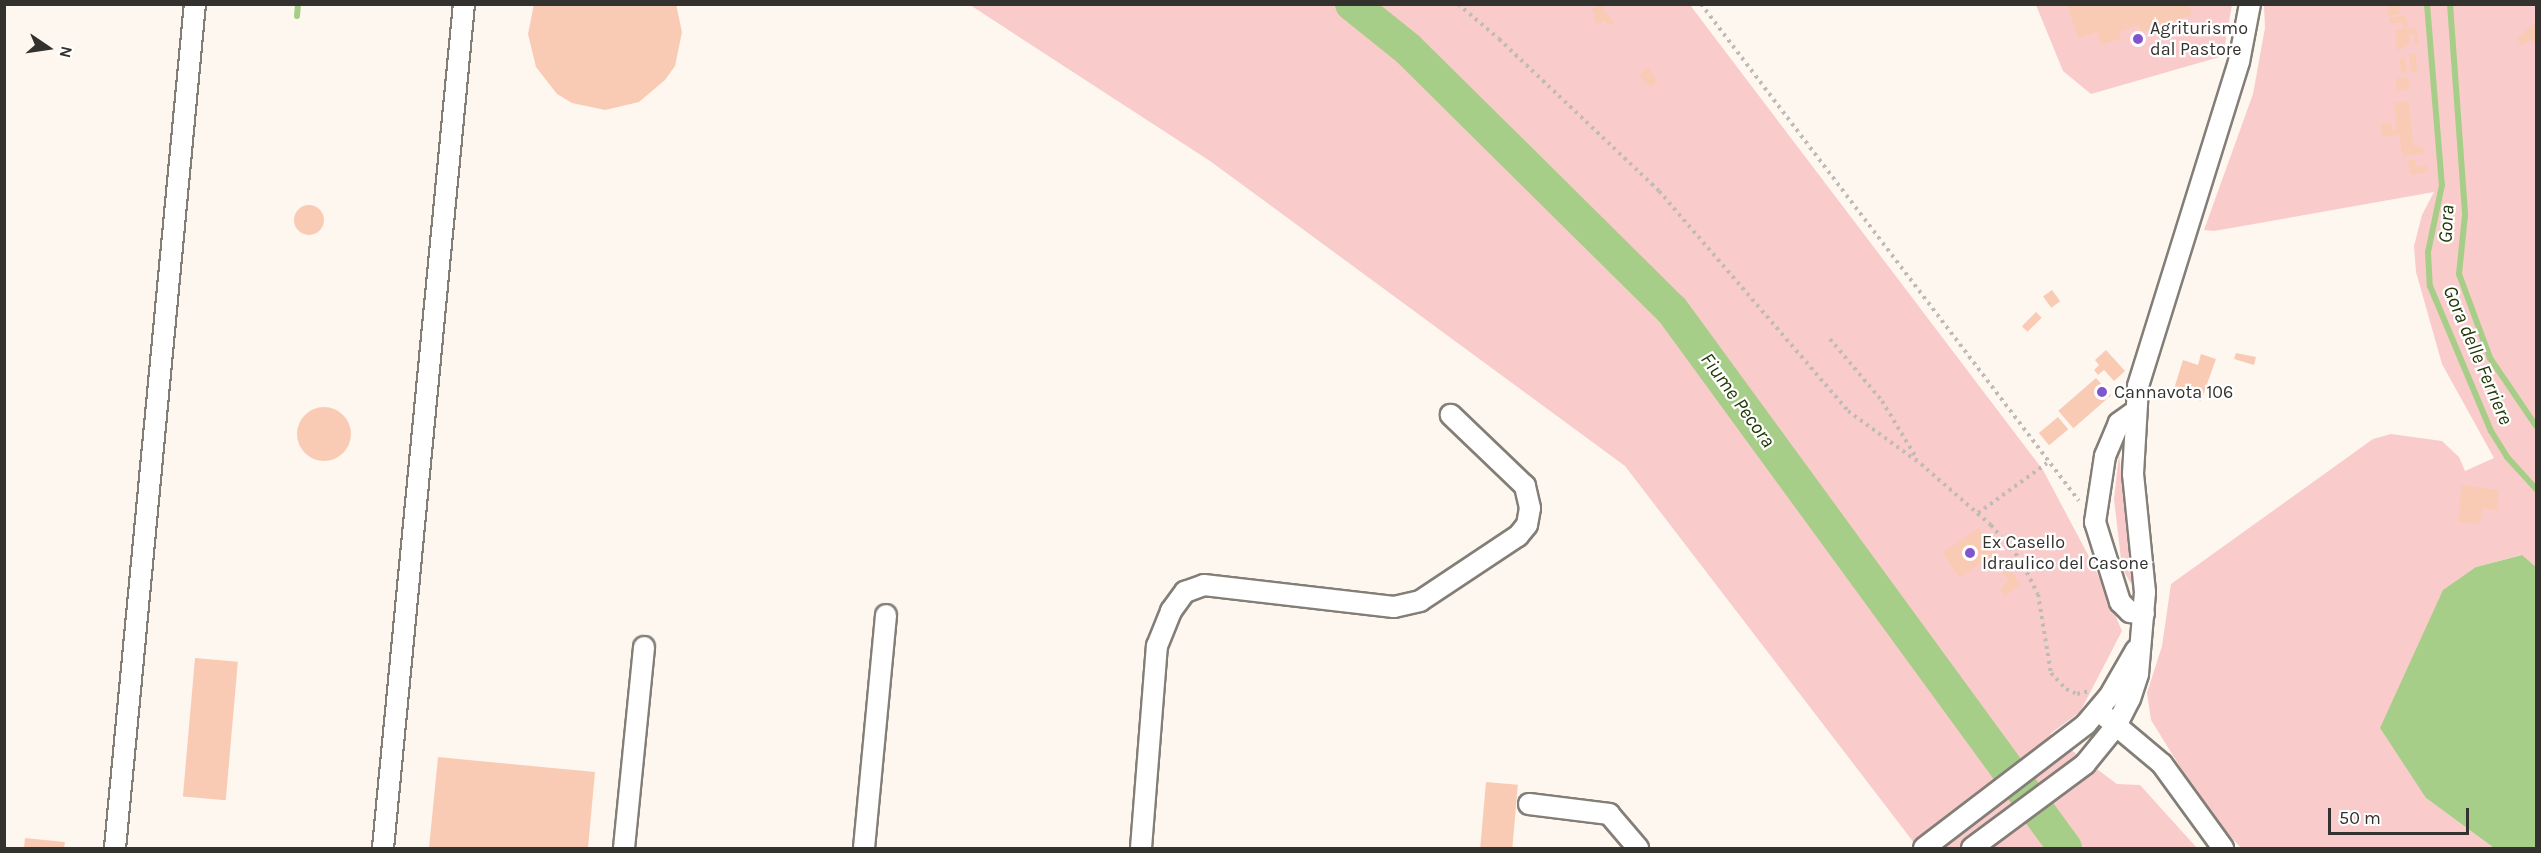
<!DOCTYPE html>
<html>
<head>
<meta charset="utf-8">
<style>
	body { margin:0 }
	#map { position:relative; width:2541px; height:853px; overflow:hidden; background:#fdf7ef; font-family:Karla,sans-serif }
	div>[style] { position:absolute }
	.green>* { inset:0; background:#f9cccb }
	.water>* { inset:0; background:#a7ce88 }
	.stream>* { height:6px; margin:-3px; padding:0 3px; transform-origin:3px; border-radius:3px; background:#a7ce88 }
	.river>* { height:34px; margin:-17px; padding:0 17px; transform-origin:17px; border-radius:17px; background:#a7ce88 }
	.building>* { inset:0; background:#facbb4; transform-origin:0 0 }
	.round { border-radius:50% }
	.path>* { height:4px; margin-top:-2px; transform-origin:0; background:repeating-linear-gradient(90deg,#c0bbb5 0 3px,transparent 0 7.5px) }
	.roads { filter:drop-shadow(2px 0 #837e77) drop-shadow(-2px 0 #837e77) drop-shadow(0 2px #837e77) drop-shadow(0 -2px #837e77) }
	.minor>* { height:20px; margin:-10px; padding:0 10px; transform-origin:10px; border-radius:10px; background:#fff }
	.dots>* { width:16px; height:16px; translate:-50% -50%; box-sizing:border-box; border:3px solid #fff; border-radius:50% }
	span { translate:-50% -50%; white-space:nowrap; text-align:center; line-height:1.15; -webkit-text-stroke:4.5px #fff; paint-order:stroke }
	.poi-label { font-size:18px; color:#34322f }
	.left { translate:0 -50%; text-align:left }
	.water-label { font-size:20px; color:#203906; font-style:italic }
	.frame { position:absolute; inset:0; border:6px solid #34322f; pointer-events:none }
	.north { position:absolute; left:18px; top:18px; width:60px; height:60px; -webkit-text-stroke:4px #fff; paint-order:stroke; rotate:103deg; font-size:16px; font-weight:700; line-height:24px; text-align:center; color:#34322f }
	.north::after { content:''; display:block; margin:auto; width:21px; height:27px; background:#34322f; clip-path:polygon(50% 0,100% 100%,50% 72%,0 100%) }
	.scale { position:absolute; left:2328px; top:808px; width:141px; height:27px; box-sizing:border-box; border:3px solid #34322f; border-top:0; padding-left:8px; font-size:18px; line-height:21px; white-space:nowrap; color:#34322f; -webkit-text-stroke:4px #fff; paint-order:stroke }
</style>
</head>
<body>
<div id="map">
	<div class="green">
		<i style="clip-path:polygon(970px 5px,1690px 5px,2043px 470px,2095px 568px,2122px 631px,2080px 712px,2050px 734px,2117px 784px,2140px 785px,2197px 848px,1918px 848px,1625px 466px,1210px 161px)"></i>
		<i style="clip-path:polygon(2036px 5px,2232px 5px,2223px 56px,2091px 94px,2063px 71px)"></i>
		<i style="clip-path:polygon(2264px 5px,2536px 5px,2536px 567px,2521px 555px,2476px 567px,2426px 798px,2494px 848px,2241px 848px,2208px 812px,2151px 720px,2147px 693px,2162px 646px,2171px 584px,2373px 439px,2391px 434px,2442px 441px,2459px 457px,2465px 471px,2494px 458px,2442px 364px,2416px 272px,2414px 246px,2422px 215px,2434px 192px,2214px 231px,2204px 230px,2253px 94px,2265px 28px)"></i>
		<i style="clip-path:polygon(2119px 454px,2134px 589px,2122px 568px,2114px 499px)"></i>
	</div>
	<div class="water">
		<i style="clip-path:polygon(2522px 555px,2536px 567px,2536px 848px,2494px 848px,2426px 798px,2380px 728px,2443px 590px,2476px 567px)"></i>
	</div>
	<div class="stream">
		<i style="left:2427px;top:4px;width:182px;rotate:85.3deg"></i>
		<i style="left:2442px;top:185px;width:68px;rotate:101.8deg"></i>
		<i style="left:2428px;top:252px;width:34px;rotate:87deg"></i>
		<i style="left:2430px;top:286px;width:157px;rotate:67.2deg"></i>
		<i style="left:2491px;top:431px;width:31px;rotate:58deg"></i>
		<i style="left:2507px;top:457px;width:43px;rotate:47.8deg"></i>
		<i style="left:2450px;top:4px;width:212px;rotate:85.9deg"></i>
		<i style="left:2465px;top:215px;width:59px;rotate:95.8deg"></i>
		<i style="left:2459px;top:274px;width:90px;rotate:69.7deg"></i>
		<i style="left:2490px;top:358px;width:82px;rotate:55.9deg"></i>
		<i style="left:297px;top:16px;width:12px;rotate:-85deg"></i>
	</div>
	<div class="river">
		<i style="left:1352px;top:4px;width:72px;rotate:38.8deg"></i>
		<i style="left:1408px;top:49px;width:371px;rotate:44.7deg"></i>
		<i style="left:1672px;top:310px;width:666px;rotate:53.85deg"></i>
	</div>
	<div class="building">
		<i style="clip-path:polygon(534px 4px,676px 4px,682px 32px,675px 66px,665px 80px,639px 102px,605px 110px,572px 103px,557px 94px,536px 67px,528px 34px)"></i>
		<i style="clip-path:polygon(1600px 4px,1614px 22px,1609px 26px,1604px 20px,1598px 25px,1593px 18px,1596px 16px,1591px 10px)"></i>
		<i style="clip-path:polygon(2067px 4px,2188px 4px,2192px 15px,2141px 32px,2139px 25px,2119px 32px,2121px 39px,2101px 45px,2097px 32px,2078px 38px)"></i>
		<i style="clip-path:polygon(2387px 4px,2399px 4px,2400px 14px,2388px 16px)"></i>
		<i style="clip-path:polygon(2406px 15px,2408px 27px,2403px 28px,2402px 22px,2390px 24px,2389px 18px)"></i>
		<i style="clip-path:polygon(2536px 23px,2536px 45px,2531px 39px,2522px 46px,2516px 38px)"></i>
		<i style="clip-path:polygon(2416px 27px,2419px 45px,2415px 45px,2414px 34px,2409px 35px,2410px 44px,2397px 51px,2395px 30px)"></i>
		<i style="clip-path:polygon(2409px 54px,2416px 54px,2417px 73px,2411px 73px)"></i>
		<i style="left:2405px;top:58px;width:15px;height:6px;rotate:82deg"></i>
		<i style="clip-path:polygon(1648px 67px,1658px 81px,1651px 87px,1639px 75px)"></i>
		<i style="left:2408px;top:77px;width:12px;height:13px;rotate:81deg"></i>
		<i style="clip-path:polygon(2409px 101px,2413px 145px,2423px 148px,2424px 153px,2403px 157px,2399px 135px,2383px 137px,2381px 124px,2391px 123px,2392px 130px,2397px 130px,2394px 103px)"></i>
		<i style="clip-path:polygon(2415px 159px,2416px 167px,2426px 165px,2428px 172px,2411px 175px,2408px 161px)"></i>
		<i class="round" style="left:294px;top:205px;width:30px;height:30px"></i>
		<i style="left:2052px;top:290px;width:14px;height:11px;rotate:54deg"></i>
		<i style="left:2036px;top:312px;width:8px;height:20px;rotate:45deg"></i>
		<i style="clip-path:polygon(2106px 350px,2125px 371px,2114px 381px,2104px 370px,2098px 375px,2094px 370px,2099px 365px,2095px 360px)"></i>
		<i style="clip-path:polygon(2236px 353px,2256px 357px,2254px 365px,2234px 359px)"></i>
		<i style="clip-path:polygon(2201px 354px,2216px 359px,2201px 401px,2173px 392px,2183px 360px,2198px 365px)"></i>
		<i style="left:2096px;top:378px;width:23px;height:50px;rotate:49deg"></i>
		<i class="round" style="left:297px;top:407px;width:54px;height:54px"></i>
		<i style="left:2058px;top:417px;width:16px;height:25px;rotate:50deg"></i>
		<i style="clip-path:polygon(2462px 485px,2499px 490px,2497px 510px,2482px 508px,2480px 524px,2458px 522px)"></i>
		<i style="left:1979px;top:528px;width:30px;height:44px;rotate:56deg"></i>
		<i style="clip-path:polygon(2009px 569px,2021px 584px,2005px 596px,2000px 590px,2008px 580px,2002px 573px)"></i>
		<i style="left:195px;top:658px;width:43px;height:139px;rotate:5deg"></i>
		<i style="clip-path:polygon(438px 757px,595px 772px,588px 848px,429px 848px)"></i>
		<i style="left:1486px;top:782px;width:32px;height:66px;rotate:5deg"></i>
		<i style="clip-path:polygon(25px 838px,65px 842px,64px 848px,24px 848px)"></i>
	</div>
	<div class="path">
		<i style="left:1458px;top:4px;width:54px;rotate:40.5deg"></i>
		<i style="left:1499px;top:39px;width:221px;rotate:43.5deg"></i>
		<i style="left:1659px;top:191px;width:290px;rotate:49.3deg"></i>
		<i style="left:1848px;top:411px;width:90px;rotate:36deg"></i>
		<i style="left:1921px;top:464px;width:93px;rotate:41.1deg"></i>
		<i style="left:1991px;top:525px;width:45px;rotate:49.5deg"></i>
		<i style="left:2020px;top:559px;width:39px;rotate:63deg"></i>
		<i style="left:2038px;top:594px;width:80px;rotate:80.7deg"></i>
		<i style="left:2051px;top:673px;width:22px;rotate:47deg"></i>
		<i style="left:2066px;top:689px;width:12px;rotate:24deg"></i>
		<i style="left:2077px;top:694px;width:13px;rotate:-13deg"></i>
		<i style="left:1701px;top:4px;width:624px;rotate:52.74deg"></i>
		<i style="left:1830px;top:339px;width:81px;rotate:50deg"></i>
		<i style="left:1882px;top:401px;width:68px;rotate:58.9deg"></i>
		<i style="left:1978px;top:513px;width:85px;rotate:-35.9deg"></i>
	</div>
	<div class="roads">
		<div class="minor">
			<i style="left:2134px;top:412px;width:19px;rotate:144deg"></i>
			<i style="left:2119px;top:423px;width:36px;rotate:113deg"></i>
			<i style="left:2105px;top:456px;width:67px;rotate:98.6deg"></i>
			<i style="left:2095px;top:522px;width:84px;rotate:72.6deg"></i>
			<i style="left:2120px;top:602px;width:14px;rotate:45deg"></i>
			<i style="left:2130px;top:612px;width:14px;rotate:8deg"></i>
			<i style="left:2106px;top:717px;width:73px;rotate:40deg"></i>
			<i style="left:2162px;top:764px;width:104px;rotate:54deg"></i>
			<i style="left:1529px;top:804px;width:81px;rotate:7.1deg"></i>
			<i style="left:1609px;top:814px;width:45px;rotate:49.5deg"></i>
			<i style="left:115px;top:848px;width:848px;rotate:-84.59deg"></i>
			<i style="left:383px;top:848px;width:848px;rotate:-84.52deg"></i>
			<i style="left:624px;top:848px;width:202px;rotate:-84.3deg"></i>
			<i style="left:864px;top:848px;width:234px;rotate:-84.6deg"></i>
			<i style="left:1141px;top:848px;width:203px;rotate:-85.5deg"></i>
			<i style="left:1157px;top:646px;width:38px;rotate:-68deg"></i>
			<i style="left:1171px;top:611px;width:24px;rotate:-54deg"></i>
			<i style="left:1185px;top:592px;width:20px;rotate:-20deg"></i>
			<i style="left:1204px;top:585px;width:191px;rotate:6.6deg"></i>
			<i style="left:1394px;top:607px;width:27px;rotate:-13deg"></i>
			<i style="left:1420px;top:601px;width:118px;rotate:-33.6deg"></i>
			<i style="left:1518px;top:536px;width:14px;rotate:-51deg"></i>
			<i style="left:1527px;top:525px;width:17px;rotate:-80deg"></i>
			<i style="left:1530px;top:508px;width:23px;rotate:-103deg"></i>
			<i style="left:1525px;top:486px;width:103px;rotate:-136.2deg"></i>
			<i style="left:1924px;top:848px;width:204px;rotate:-37.4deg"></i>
			<i style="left:2086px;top:724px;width:35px;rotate:-50deg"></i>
			<i style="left:2109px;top:697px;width:54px;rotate:-60.1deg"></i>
			<i style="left:1972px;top:848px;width:141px;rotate:-36.6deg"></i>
			<i style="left:2085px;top:764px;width:49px;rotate:-50.8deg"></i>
			<i style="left:2116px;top:726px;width:30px;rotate:-63deg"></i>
			<i style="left:2130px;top:699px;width:26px;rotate:-72deg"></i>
			<i style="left:2138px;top:674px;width:82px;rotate:-85.1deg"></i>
			<i style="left:2145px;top:592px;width:119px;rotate:-95.8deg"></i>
			<i style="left:2133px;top:474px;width:88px;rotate:-86.7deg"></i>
			<i style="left:2138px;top:386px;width:339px;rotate:-72.7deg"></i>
			<i style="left:2239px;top:62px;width:59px;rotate:-79.3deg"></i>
		</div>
	</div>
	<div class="dots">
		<i style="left:2138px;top:39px;background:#8056cf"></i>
		<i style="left:2102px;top:392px;background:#8056cf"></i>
		<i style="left:1970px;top:553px;background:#8056cf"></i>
	</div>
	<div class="poi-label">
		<span class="left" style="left:2150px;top:39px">Agriturismo<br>dal Pastore</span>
		<span class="left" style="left:2114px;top:392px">Cannavota 106</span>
		<span class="left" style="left:1982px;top:553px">Ex Casello<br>Idraulico del Casone</span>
	</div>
	<div class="water-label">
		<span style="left:2446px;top:224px;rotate:-87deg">Gora</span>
		<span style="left:2478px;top:355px;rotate:67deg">Gora delle Ferriere</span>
		<span style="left:1738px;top:400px;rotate:54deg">Fiume Pecora</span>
	</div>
	<div class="frame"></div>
	<div class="north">N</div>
	<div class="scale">50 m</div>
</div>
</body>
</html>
